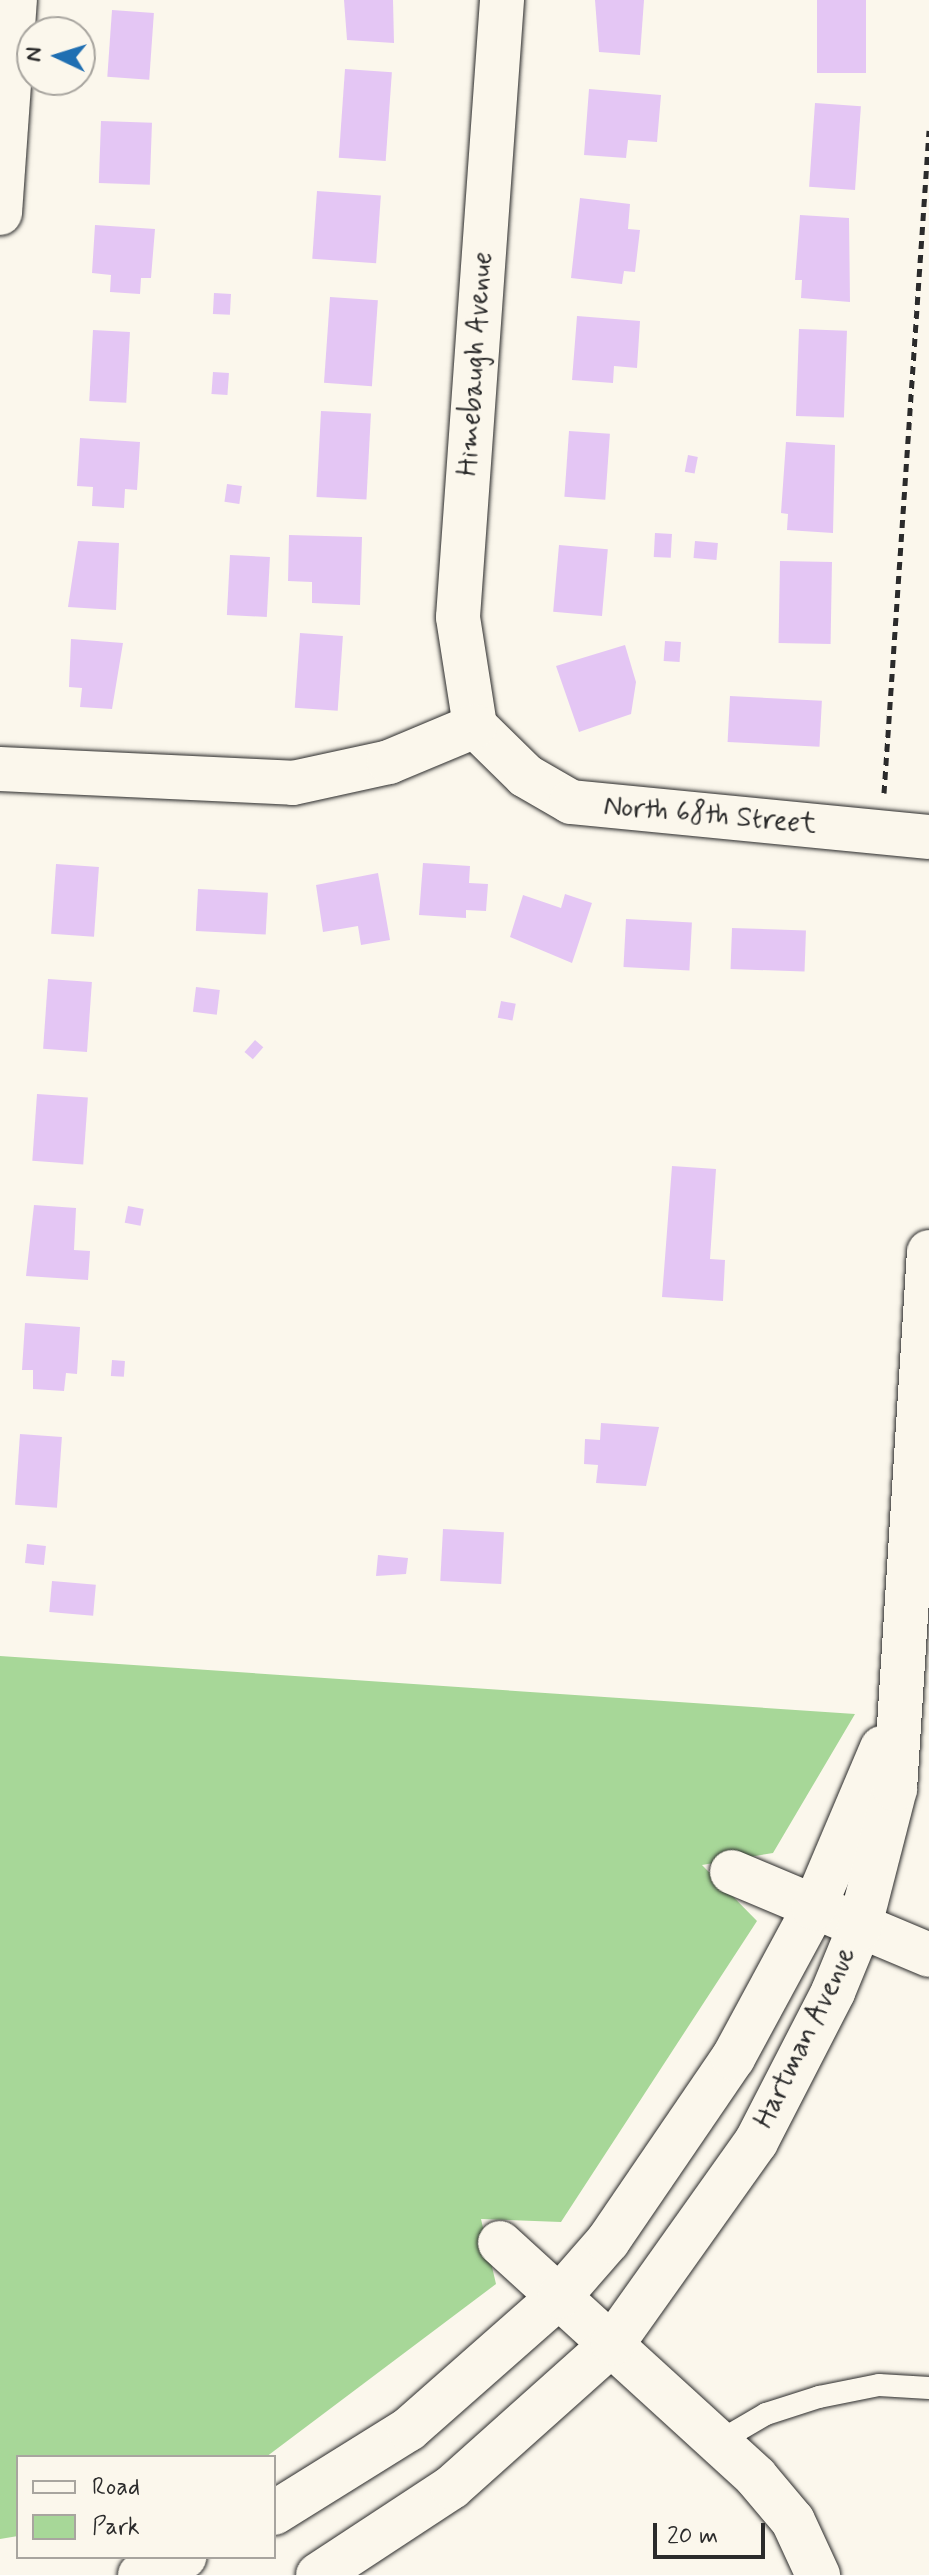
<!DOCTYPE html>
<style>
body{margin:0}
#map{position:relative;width:929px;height:2575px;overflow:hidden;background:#fbf7ec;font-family:Mynerve,sans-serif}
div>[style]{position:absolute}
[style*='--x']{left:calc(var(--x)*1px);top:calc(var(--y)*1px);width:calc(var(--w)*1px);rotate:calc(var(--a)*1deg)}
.green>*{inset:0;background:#a7d798}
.building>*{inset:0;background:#e4c6f4;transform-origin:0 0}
.path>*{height:5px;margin-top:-2.5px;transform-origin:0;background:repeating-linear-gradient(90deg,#2b2b2b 0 8px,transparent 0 14px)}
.roads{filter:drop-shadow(0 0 2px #2b2b2b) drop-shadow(0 0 2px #2b2b2b)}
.lane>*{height:22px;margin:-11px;padding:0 11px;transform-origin:11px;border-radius:11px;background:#fbf7ec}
.street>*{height:44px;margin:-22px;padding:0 22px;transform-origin:22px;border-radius:22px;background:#fbf7ec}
.secondary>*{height:44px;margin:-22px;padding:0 22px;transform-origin:22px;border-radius:22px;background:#fbf7ec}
span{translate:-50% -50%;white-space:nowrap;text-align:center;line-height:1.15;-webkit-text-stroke:6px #fbf7ec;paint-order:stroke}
.street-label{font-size:28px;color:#2b2b2b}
.legend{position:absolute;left:16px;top:2455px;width:260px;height:104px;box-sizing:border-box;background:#fbf7ec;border:2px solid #a8a59f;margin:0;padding:10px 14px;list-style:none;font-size:24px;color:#2b2b2b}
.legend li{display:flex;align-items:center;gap:16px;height:40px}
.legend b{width:40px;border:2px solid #a8a59f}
.north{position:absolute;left:16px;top:16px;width:80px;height:80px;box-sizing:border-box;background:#fbf7ec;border:2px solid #a8a59f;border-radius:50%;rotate:274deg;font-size:22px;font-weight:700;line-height:32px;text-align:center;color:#2b2b2b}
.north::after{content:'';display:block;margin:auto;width:28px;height:36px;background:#1f6fb2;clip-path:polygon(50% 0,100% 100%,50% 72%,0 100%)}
.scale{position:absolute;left:653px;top:2523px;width:112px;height:36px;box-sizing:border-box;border:4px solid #2b2b2b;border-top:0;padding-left:10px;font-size:24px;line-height:28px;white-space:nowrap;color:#2b2b2b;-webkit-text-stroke:6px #fbf7ec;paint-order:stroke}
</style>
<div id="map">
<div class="green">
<div style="clip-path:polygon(0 1656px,855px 1714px,773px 1853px,702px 1865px,757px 1921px,561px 2222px,481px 2219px,496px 2284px,266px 2457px,18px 2457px,18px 2536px,0 2539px)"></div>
</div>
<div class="building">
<div style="clip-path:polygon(344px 0,393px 0,394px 43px,347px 40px)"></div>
<div style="clip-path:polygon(595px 0,644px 0,640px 55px,599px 52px)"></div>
<div style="left:817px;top:0;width:49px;height:73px"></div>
<div style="left:112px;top:10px;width:42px;height:67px;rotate:4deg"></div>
<div style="left:345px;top:69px;width:47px;height:89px;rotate:4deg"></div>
<div style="clip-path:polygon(589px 89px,661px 95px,657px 142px,628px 140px,626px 158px,584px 155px)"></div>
<div style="left:815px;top:103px;width:46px;height:84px;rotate:4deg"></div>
<div style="left:101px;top:121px;width:51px;height:62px;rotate:2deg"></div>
<div style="left:317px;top:191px;width:64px;height:68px;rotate:4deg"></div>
<div style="clip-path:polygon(580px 198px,630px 204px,628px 229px,640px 230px,635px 272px,624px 271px,622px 284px,571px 278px)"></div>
<div style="clip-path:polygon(800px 215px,849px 218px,850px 302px,801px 298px,802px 280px,795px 280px)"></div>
<div style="clip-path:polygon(95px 225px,155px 229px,151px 278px,141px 278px,140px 294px,110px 292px,111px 275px,92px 273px)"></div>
<div style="left:214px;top:293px;width:17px;height:21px;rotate:3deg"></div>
<div style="left:330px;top:297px;width:48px;height:86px;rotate:4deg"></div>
<div style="clip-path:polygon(577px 316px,640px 321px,637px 368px,614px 366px,613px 383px,572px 380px)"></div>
<div style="left:799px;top:329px;width:48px;height:87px;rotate:2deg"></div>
<div style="left:93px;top:330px;width:37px;height:71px;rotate:3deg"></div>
<div style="left:213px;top:372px;width:16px;height:22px;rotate:4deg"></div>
<div style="left:321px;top:411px;width:50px;height:86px;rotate:3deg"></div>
<div style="left:569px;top:431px;width:41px;height:66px;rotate:4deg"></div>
<div style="clip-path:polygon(80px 438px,140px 442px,137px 490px,125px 489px,124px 508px,92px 506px,93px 487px,77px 486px)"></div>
<div style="clip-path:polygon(786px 442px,835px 445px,833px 533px,787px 530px,788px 514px,781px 513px)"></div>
<div style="left:688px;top:455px;width:10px;height:17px;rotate:11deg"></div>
<div style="left:227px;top:484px;width:15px;height:18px;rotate:8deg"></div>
<div style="left:655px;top:533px;width:17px;height:24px;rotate:3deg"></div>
<div style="clip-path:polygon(289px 535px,362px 537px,360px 605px,312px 603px,312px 582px,288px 581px)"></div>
<div style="clip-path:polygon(78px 541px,119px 543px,116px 610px,68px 607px)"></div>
<div style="left:695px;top:541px;width:23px;height:17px;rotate:5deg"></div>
<div style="left:559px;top:545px;width:49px;height:67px;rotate:5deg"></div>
<div style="left:230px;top:555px;width:40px;height:60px;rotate:3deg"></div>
<div style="left:780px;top:561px;width:52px;height:82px;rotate:1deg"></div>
<div style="left:300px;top:633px;width:43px;height:75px;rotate:4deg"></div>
<div style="clip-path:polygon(71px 639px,123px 643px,112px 709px,80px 707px,82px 688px,69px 687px)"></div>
<div style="left:665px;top:641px;width:16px;height:20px;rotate:4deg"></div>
<div style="clip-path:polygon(625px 645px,636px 682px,631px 714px,579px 732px,556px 666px)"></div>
<div style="left:730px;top:696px;width:92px;height:46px;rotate:3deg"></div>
<div style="clip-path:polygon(423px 863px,470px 866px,469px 883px,488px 884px,486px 911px,466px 910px,466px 918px,419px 915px)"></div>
<div style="left:56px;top:864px;width:43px;height:70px;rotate:4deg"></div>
<div style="clip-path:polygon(378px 873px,390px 940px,361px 945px,358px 926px,323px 932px,316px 885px)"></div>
<div style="left:198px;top:889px;width:70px;height:42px;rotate:3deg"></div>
<div style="clip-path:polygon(565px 894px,592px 903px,572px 963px,510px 937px,523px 895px,561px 908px)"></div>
<div style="left:626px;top:919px;width:66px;height:48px;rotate:3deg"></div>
<div style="left:732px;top:928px;width:74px;height:41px;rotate:2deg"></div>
<div style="left:48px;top:979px;width:44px;height:70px;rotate:4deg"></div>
<div style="left:196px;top:987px;width:24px;height:25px;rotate:7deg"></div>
<div style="left:501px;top:1001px;width:15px;height:17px;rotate:11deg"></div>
<div style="left:255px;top:1040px;width:11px;height:16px;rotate:41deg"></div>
<div style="left:37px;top:1094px;width:51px;height:67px;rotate:4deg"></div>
<div style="clip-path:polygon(672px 1166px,716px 1169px,710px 1259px,725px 1260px,723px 1301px,662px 1297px)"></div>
<div style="clip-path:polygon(34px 1205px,76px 1208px,74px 1250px,90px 1251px,88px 1280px,26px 1276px)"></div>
<div style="left:128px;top:1206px;width:16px;height:17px;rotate:11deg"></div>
<div style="clip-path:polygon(25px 1323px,80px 1327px,77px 1374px,66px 1373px,64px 1391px,33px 1389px,33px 1370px,22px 1370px)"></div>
<div style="left:112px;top:1360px;width:13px;height:16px;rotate:4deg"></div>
<div style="clip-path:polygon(601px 1423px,659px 1427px,646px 1486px,596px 1483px,598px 1465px,584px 1464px,585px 1439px,600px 1440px)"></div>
<div style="left:20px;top:1434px;width:42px;height:71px;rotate:4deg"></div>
<div style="left:443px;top:1529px;width:61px;height:52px;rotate:3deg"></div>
<div style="left:27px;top:1544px;width:19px;height:19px;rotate:6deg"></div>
<div style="clip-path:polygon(378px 1555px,408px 1558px,406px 1574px,376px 1576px)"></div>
<div style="left:52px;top:1581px;width:44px;height:31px;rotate:5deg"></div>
</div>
<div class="path">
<div style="--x:884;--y:793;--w:664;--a:-86.11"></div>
</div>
<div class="roads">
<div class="lane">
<div style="--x:718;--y:2442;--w:56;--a:-30.3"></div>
<div style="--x:766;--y:2414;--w:56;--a:-17.8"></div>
<div style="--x:819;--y:2397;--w:61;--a:-11.3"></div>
<div style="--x:879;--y:2385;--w:50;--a:3.4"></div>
</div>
<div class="street">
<div style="--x:0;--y:213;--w:214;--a:-86"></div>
<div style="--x:475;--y:726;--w:110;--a:-98.9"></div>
<div style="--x:458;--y:617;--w:619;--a:-85.92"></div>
<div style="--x:475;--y:726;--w:71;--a:44.4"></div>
<div style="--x:526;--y:776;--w:52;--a:30"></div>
<div style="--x:571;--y:802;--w:360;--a:5.6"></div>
<div style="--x:0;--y:769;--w:293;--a:2.7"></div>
<div style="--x:293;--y:783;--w:98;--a:-12.3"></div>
<div style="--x:389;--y:762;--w:93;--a:-22.7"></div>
<div style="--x:732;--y:1872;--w:214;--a:22.8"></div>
<div style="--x:500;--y:2243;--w:347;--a:42.4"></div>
<div style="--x:756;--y:2477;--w:57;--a:49.9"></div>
<div style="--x:793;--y:2521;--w:60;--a:65.2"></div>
</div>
<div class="secondary">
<div style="--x:274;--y:2513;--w:159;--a:-31.9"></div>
<div style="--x:409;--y:2429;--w:201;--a:-41.4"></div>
<div style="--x:560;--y:2296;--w:73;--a:-48.9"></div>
<div style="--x:608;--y:2241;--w:222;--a:-55.7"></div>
<div style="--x:733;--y:2058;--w:170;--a:-61.6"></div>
<div style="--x:814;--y:1908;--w:174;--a:-67"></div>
<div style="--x:140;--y:2575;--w:48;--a:-22.2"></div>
<div style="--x:318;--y:2575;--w:160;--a:-33.3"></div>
<div style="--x:452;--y:2487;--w:216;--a:-41.8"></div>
<div style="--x:613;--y:2343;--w:247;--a:-54.6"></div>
<div style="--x:756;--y:2142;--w:169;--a:-62.8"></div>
<div style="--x:833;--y:1992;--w:68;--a:-67.6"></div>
<div style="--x:859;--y:1929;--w:145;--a:-75.6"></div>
<div style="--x:895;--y:1789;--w:538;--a:-86.38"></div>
</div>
</div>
<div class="street-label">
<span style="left:476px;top:364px;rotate:-86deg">Himebaugh Avenue</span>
<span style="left:710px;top:816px;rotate:5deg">North 68th Street</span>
<span style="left:806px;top:2038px;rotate:-64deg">Hartman Avenue</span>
</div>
<ul class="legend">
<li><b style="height:10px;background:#fbf7ec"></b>Road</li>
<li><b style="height:22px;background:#a7d798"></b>Park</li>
</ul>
<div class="north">N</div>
<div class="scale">20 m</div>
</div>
